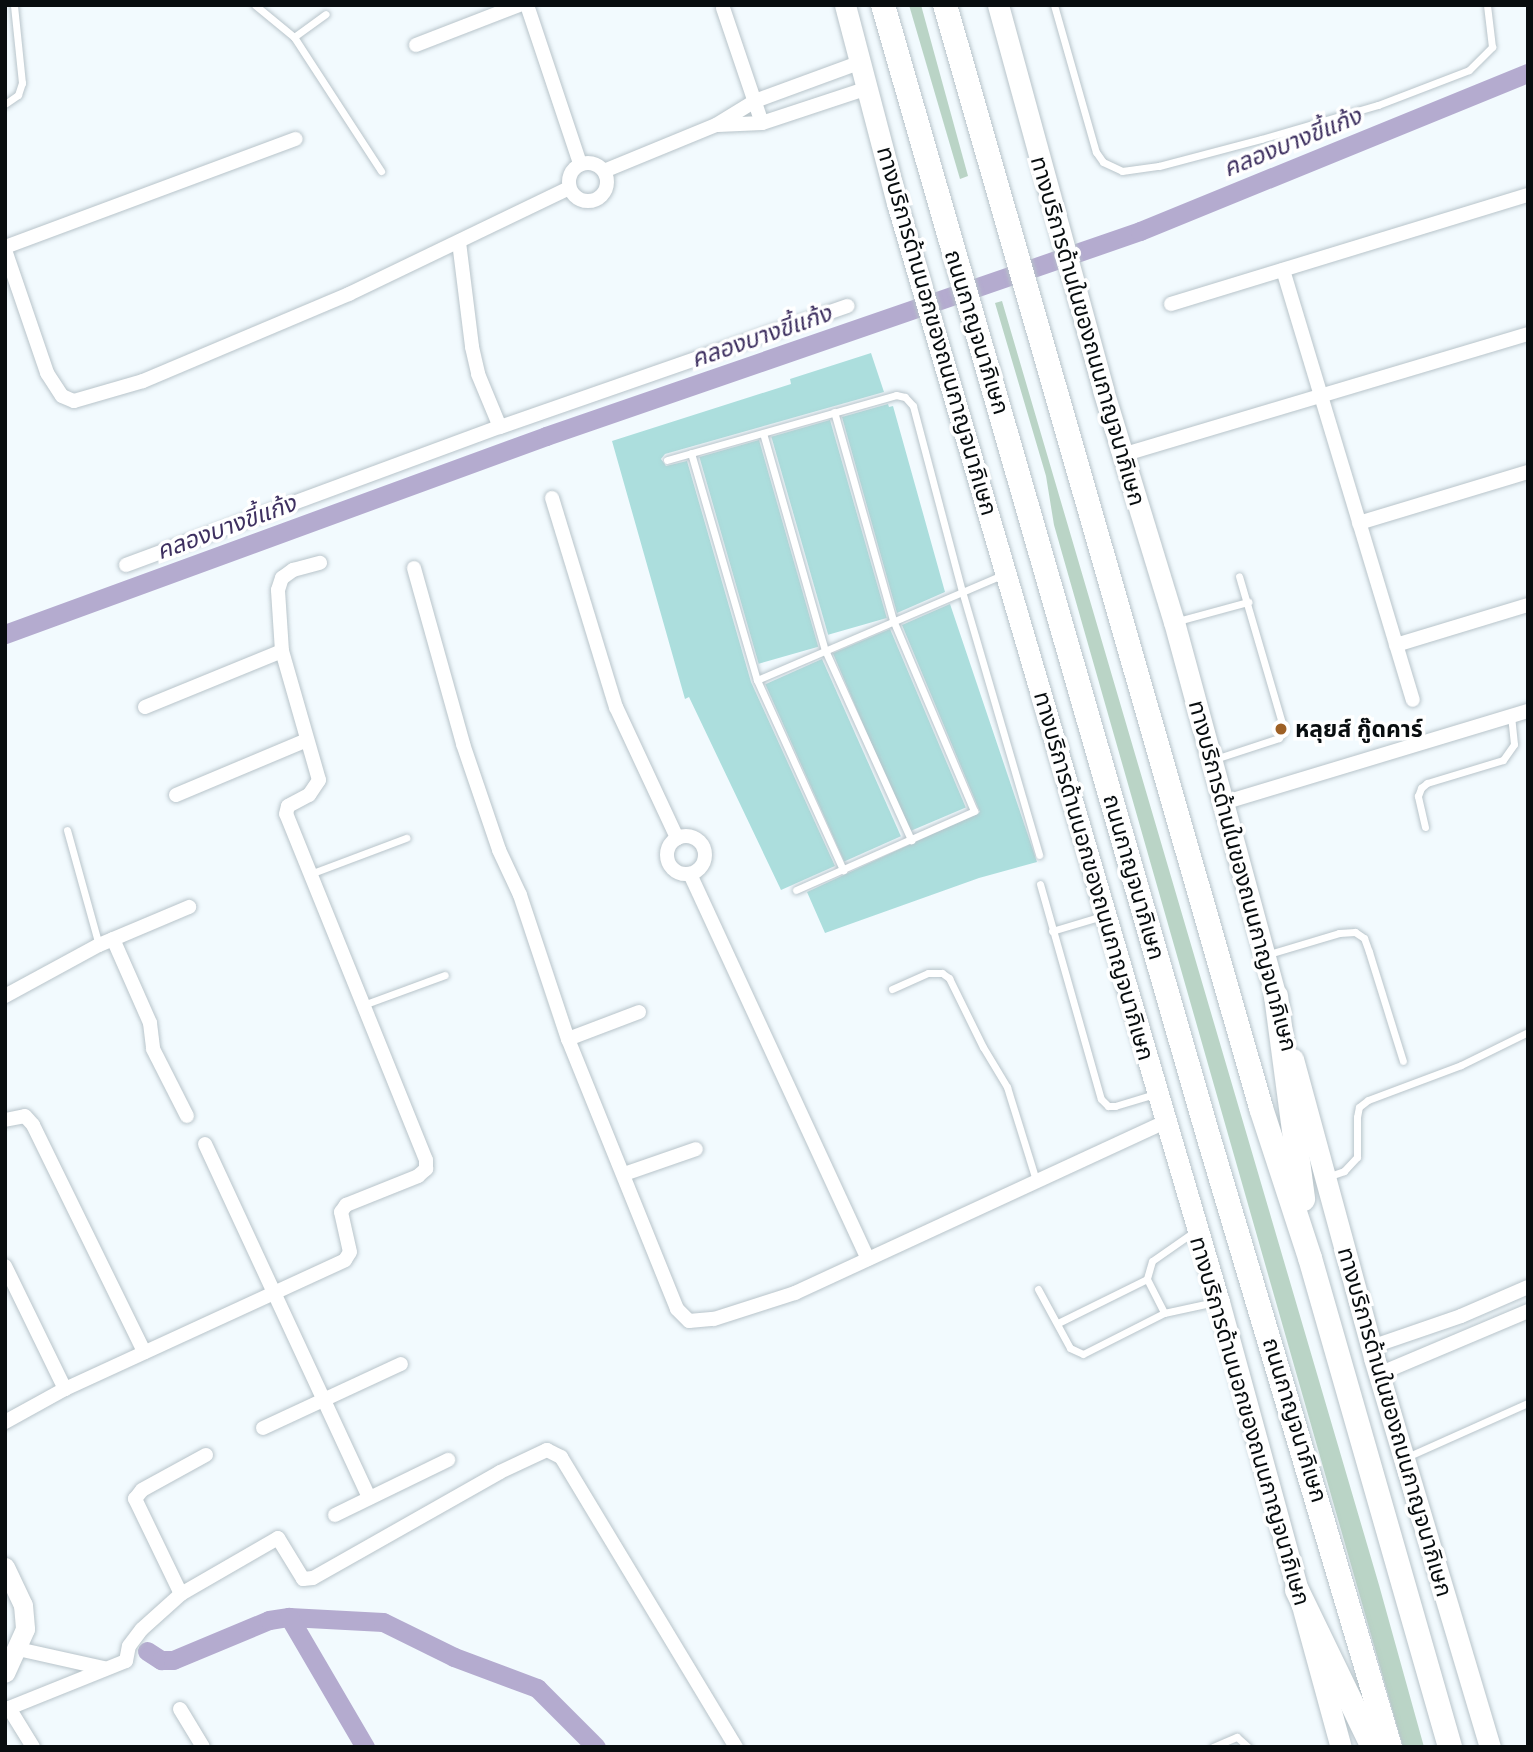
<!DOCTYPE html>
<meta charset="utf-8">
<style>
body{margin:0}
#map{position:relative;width:1533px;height:1752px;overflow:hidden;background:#f2fafe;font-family:"Space Grotesk","Noto Sans Thai",sans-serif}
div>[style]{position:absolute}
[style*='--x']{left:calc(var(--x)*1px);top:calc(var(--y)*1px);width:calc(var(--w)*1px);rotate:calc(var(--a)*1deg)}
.green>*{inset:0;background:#bad4c6}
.canal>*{height:19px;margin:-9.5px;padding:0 9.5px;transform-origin:9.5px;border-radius:9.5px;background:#b4abcf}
.building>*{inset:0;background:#acdedd;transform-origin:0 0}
.roads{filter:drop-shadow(0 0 2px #b8c4ca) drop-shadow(0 0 2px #b8c4ca)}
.service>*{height:7px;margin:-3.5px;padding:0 3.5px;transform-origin:3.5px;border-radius:3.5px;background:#fff}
.minor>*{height:14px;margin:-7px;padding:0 7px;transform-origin:7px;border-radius:7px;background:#fff}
.minor>.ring{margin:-7px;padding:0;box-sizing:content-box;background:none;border:14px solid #fff;border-radius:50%}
.tertiary>*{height:19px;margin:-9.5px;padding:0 9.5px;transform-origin:9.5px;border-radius:9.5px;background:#fff}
.secondary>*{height:21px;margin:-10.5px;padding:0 10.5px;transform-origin:10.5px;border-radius:10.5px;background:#fff}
.trunk>*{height:24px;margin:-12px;padding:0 12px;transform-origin:12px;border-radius:12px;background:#fff}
.dots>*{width:19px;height:19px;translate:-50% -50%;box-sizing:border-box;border:4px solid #fff;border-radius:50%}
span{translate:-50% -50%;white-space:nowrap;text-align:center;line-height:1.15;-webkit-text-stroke:7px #fff;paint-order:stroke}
.street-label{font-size:23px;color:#080d0f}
.poi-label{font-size:23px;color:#080d0f;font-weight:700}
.left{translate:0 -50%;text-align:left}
.water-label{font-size:24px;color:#3e3060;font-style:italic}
.frame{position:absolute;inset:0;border:7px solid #080d0f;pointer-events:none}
</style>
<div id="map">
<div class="green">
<div style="clip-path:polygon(909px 5px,921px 5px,968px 176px,960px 179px)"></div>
<div style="clip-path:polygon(1002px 301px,1379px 1585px,1424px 1747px,1403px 1747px,1054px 525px,1046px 476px,995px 303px)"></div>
</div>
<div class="canal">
<div style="--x:5;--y:634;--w:576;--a:-20.1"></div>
<div style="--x:546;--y:436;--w:628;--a:-19.04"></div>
<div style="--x:1140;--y:231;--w:419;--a:-22.2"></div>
<div style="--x:289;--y:1617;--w:94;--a:3"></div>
<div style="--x:383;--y:1622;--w:79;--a:26.2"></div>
<div style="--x:454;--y:1657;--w:89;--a:20.5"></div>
<div style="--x:537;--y:1688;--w:83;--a:45"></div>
<div style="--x:147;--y:1651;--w:17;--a:33"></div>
<div style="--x:161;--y:1660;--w:12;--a:0"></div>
<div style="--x:173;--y:1660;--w:104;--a:-22.6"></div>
<div style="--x:269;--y:1620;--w:20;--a:-9"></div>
<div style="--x:289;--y:1617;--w:151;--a:59.7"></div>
</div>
<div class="building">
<div style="clip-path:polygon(871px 353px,884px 392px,665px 454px,661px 459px,666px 466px,687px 461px,751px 682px,835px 866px,781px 890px,689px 697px,685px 699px,612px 441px,791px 384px,790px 379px)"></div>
<div style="clip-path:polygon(888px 404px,889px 407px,893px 406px,945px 592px,897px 613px,842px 417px)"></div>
<div style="left:830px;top:420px;width:206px;height:61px;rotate:74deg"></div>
<div style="left:759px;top:440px;width:215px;height:62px;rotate:74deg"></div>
<div style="clip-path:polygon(950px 604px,1037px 862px,979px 878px,825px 933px,807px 892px,980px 812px,902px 625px)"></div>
<div style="left:890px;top:629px;width:194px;height:62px;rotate:67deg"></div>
<div style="left:822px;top:659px;width:194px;height:62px;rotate:66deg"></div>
</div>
<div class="roads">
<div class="service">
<div style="--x:255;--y:5;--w:50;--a:39.4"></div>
<div style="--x:294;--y:37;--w:160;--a:57"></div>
<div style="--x:1054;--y:5;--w:153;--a:74.1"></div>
<div style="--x:1096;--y:152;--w:12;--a:55"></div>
<div style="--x:1103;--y:162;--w:21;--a:25"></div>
<div style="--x:1122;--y:171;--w:37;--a:-8"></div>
<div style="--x:1159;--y:166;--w:106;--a:-14.8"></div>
<div style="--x:1261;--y:139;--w:122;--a:-16.2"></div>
<div style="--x:1378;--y:105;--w:97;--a:-21"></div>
<div style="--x:1469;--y:70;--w:33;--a:-45"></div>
<div style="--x:1492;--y:47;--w:42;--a:-96.8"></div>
<div style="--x:294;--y:37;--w:39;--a:-36"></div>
<div style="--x:5;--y:104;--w:16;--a:-35"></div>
<div style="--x:18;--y:95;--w:13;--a:-72"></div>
<div style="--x:22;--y:83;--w:78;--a:-95.9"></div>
<div style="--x:763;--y:433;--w:226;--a:74.1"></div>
<div style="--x:825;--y:650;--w:209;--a:65.6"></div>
<div style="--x:691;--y:453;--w:236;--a:73.8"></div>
<div style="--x:757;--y:680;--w:209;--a:65.6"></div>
<div style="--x:667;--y:460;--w:238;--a:-15.8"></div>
<div style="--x:896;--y:395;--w:9;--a:13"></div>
<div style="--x:905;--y:397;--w:12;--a:48"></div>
<div style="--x:913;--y:406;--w:191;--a:75.2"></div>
<div style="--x:962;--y:591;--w:275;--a:73.7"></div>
<div style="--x:1178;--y:621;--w:73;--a:-15.2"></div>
<div style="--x:757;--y:680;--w:269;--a:-23.2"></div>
<div style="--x:1215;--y:759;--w:67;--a:-18.2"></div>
<div style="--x:1279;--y:738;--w:9;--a:-58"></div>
<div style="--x:1284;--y:730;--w:160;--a:-106.3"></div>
<div style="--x:1425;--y:827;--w:32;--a:-103"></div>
<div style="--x:1418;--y:796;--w:9;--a:-69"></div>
<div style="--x:1421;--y:788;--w:8;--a:-40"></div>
<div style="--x:1427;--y:783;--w:79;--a:-16.8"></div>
<div style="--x:1503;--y:760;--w:19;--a:-55"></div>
<div style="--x:1514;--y:744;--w:28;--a:-96"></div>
<div style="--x:67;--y:830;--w:119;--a:74.5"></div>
<div style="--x:310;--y:874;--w:103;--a:-20.6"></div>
<div style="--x:1040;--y:884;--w:223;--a:74.2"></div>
<div style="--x:1101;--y:1099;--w:10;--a:45"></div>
<div style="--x:1108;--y:1106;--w:7;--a:0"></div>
<div style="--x:1115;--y:1106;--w:42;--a:-16.7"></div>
<div style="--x:796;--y:890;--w:195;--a:-23.9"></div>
<div style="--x:974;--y:811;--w:207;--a:-113"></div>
<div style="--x:893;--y:620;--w:216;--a:-105.8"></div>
<div style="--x:1052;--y:931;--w:52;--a:-16.7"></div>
<div style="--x:1269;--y:954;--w:73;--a:-16.7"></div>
<div style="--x:1339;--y:933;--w:16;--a:-4"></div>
<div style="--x:1355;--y:932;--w:11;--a:34"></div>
<div style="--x:1364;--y:938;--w:15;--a:70"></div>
<div style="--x:1369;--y:952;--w:114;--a:72.7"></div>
<div style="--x:892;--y:989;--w:39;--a:-24"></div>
<div style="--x:928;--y:973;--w:14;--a:0"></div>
<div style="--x:942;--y:973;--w:9;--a:36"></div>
<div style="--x:949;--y:978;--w:77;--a:63.8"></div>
<div style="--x:983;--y:1047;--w:47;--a:59"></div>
<div style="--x:1007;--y:1087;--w:97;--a:72.7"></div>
<div style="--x:363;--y:1005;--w:87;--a:-20.1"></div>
<div style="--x:1327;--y:1177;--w:18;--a:-19"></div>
<div style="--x:1344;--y:1171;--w:19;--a:-47"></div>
<div style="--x:1357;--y:1157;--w:40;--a:-90"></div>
<div style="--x:1357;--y:1117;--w:10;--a:-79"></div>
<div style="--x:1359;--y:1107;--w:11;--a:-38"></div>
<div style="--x:1368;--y:1100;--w:99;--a:-20.6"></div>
<div style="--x:1461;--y:1065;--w:75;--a:-26.2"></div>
<div style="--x:1195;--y:1231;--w:52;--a:145.1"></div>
<div style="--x:1152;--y:1261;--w:19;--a:106"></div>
<div style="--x:1147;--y:1279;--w:38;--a:63"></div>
<div style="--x:1164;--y:1313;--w:52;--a:-12.2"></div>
<div style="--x:1038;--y:1289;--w:67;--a:61.5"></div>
<div style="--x:1070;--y:1348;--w:14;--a:25"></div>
<div style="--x:1083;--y:1354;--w:91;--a:-26.8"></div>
<div style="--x:1058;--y:1323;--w:99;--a:-26.3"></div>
<div style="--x:1407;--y:1457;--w:133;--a:-24.1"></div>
<div style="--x:1213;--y:1747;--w:26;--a:-23"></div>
<div style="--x:1237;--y:1737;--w:15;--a:42"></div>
</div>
<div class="minor">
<div style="--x:527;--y:5;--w:167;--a:71.5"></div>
<div style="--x:723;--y:8;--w:121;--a:71.3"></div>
<div style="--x:416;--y:45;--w:110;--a:-21.2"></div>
<div style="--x:718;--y:125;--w:44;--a:-2.6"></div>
<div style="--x:762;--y:123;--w:112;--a:-18.3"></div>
<div class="ring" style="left:569px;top:163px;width:24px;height:24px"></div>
<div style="--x:604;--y:171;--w:121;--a:-22.3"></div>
<div style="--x:716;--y:125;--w:46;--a:-31.6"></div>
<div style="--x:755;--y:101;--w:113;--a:-20.2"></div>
<div style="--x:459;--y:242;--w:106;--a:82.9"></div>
<div style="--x:472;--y:347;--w:28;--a:77"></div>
<div style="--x:478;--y:374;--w:57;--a:67.5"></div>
<div style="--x:5;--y:247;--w:310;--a:-20.4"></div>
<div style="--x:5;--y:250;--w:130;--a:71.1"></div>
<div style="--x:47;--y:373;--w:27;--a:57"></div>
<div style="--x:62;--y:396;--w:13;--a:23"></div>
<div style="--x:74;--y:401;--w:72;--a:-16.2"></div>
<div style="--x:143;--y:381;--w:224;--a:-22.9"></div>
<div style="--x:349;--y:294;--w:244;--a:-25.7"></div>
<div style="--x:1283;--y:270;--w:449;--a:73.2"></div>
<div style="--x:1171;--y:304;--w:373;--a:-17"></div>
<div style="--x:1122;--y:455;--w:424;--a:-16.6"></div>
<div style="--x:552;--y:498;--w:219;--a:73"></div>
<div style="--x:616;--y:707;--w:145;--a:65"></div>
<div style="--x:1359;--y:523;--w:177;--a:-16.8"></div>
<div style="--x:126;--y:565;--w:399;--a:-20.3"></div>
<div style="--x:500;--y:427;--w:368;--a:-19.2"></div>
<div style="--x:414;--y:568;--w:183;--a:74.4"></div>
<div style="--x:463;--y:744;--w:112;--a:71.2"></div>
<div style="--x:499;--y:850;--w:50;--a:65"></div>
<div style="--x:520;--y:895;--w:152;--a:71.6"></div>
<div style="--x:568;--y:1039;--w:291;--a:68"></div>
<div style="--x:677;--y:1309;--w:17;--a:45"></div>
<div style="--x:689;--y:1321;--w:25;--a:-5"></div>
<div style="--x:714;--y:1319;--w:85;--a:-17.8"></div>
<div style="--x:795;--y:1293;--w:408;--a:-24.8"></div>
<div style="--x:1396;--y:645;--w:138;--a:-16.9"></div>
<div style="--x:145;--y:707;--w:148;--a:-22.2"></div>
<div style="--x:176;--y:795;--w:142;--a:-22.8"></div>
<div style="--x:1223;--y:803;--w:319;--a:-16.8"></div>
<div class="ring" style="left:667px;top:836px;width:24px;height:24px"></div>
<div style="--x:690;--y:874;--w:424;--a:65.2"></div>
<div style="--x:113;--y:939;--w:92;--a:66.2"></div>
<div style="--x:150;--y:1023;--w:26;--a:83"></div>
<div style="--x:153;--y:1049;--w:75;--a:63.1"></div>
<div style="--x:5;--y:996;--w:107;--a:-28.5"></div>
<div style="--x:99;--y:945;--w:98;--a:-22.9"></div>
<div style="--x:568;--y:1039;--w:76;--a:-20.8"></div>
<div style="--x:5;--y:1120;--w:20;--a:-11"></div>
<div style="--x:25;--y:1116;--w:12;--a:48"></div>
<div style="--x:33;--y:1125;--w:253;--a:63.9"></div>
<div style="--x:205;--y:1144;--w:390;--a:65.1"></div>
<div style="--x:624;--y:1174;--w:76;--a:-19.1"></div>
<div style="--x:5;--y:1266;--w:137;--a:64"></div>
<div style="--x:1371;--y:1347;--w:95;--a:-19"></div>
<div style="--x:1461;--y:1316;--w:73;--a:-23.4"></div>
<div style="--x:1379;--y:1374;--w:162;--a:-22.9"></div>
<div style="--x:5;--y:1422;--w:68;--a:-28.8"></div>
<div style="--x:65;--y:1389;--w:308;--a:-24.7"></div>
<div style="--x:345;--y:1260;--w:9;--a:-58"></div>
<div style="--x:350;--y:1252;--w:41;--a:-102.7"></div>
<div style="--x:341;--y:1212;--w:9;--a:-54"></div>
<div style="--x:346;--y:1205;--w:78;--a:-21.9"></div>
<div style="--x:418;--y:1176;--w:11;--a:-41"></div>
<div style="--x:426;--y:1169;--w:9;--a:-90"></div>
<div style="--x:426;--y:1160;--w:373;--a:-112"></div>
<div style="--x:286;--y:814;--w:8;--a:-76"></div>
<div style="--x:288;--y:806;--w:24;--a:-28"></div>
<div style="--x:309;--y:795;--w:18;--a:-56"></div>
<div style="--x:319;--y:780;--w:134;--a:-106"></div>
<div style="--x:282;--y:651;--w:61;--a:-93.8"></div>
<div style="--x:278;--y:590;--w:13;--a:-72"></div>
<div style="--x:282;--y:578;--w:14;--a:-36"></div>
<div style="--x:293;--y:570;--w:28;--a:-15"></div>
<div style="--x:263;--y:1428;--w:152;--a:-24.9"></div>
<div style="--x:335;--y:1515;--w:126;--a:-26"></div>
<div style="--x:181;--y:1594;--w:106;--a:-115.8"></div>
<div style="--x:135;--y:1499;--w:11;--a:-52"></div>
<div style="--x:142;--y:1490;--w:73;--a:-28.7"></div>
<div style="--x:18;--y:1649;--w:88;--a:12.5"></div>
<div style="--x:5;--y:1708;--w:4;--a:0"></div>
<div style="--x:9;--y:1708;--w:46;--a:58.4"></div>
<div style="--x:9;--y:1708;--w:126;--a:-21.9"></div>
<div style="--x:126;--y:1661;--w:15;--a:-79"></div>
<div style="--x:129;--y:1646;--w:21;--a:-53"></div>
<div style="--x:142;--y:1629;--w:52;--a:-41.9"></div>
<div style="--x:181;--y:1594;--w:112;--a:-30"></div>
<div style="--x:278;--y:1538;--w:48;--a:58.6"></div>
<div style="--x:303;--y:1579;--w:10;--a:-6"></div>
<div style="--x:313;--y:1578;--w:215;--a:-29.5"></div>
<div style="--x:500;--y:1472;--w:52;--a:-25.1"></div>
<div style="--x:547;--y:1450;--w:16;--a:27"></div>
<div style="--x:561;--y:1457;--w:339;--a:58.9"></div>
<div style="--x:180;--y:1709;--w:44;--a:58.8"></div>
</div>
<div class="tertiary">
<div style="--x:5;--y:1567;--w:42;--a:64.7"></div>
<div style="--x:23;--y:1605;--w:24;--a:85"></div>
<div style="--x:25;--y:1629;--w:48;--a:114.4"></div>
</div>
<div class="secondary">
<div style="--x:845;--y:5;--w:205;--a:75.3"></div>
<div style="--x:897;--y:203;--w:1145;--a:73.67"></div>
<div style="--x:1219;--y:1302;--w:461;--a:74.7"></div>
<div style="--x:998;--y:5;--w:399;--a:74.7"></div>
<div style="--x:1103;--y:390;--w:243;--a:73"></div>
<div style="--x:1174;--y:622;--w:403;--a:74.8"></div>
<div style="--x:1293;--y:1059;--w:310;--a:74.8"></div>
<div style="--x:1374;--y:1358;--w:406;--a:73.4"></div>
</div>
<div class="trunk">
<div style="--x:883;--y:5;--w:1173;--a:73.96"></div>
<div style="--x:1207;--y:1132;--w:642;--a:73.43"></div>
<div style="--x:945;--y:5;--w:1147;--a:74.01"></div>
<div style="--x:1261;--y:1108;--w:158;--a:71.9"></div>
<div style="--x:1310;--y:1258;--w:509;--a:74.02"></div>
<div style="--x:1276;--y:996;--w:205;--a:82.4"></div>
<div style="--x:1297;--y:1590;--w:174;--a:64.2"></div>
</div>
</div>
<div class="dots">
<div style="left:1281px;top:729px;background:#9d6025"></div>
</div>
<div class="street-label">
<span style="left:937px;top:331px;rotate:74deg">ทางบริการด้านนอกของถนนกาญจนาภิเษก</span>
<span style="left:1088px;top:331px;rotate:74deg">ทางบริการด้านในของถนนกาญจนาภิเษก</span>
<span style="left:977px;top:332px;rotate:73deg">ถนนกาญจนาภิเษก</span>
<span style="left:1094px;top:876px;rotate:74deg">ทางบริการด้านนอกของถนนกาญจนาภิเษก</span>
<span style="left:1243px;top:876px;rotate:75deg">ทางบริการด้านในของถนนกาญจนาภิเษก</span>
<span style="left:1134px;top:877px;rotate:74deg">ถนนกาญจนาภิเษก</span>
<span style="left:1295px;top:1420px;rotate:73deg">ถนนกาญจนาภิเษก</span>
<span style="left:1250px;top:1421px;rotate:74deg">ทางบริการด้านนอกของถนนกาญจนาภิเษก</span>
<span style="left:1395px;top:1422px;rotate:74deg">ทางบริการด้านในของถนนกาญจนาภิเษก</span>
</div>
<div class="poi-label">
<span class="left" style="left:1295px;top:729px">หลุยส์ กู๊ดคาร์</span>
</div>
<div class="water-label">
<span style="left:1292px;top:142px;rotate:-22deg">คลองบางขี้แก้ง</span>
<span style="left:761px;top:336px;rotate:-19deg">คลองบางขี้แก้ง</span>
<span style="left:226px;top:527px;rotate:-20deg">คลองบางขี้แก้ง</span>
</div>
<div class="frame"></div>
</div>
